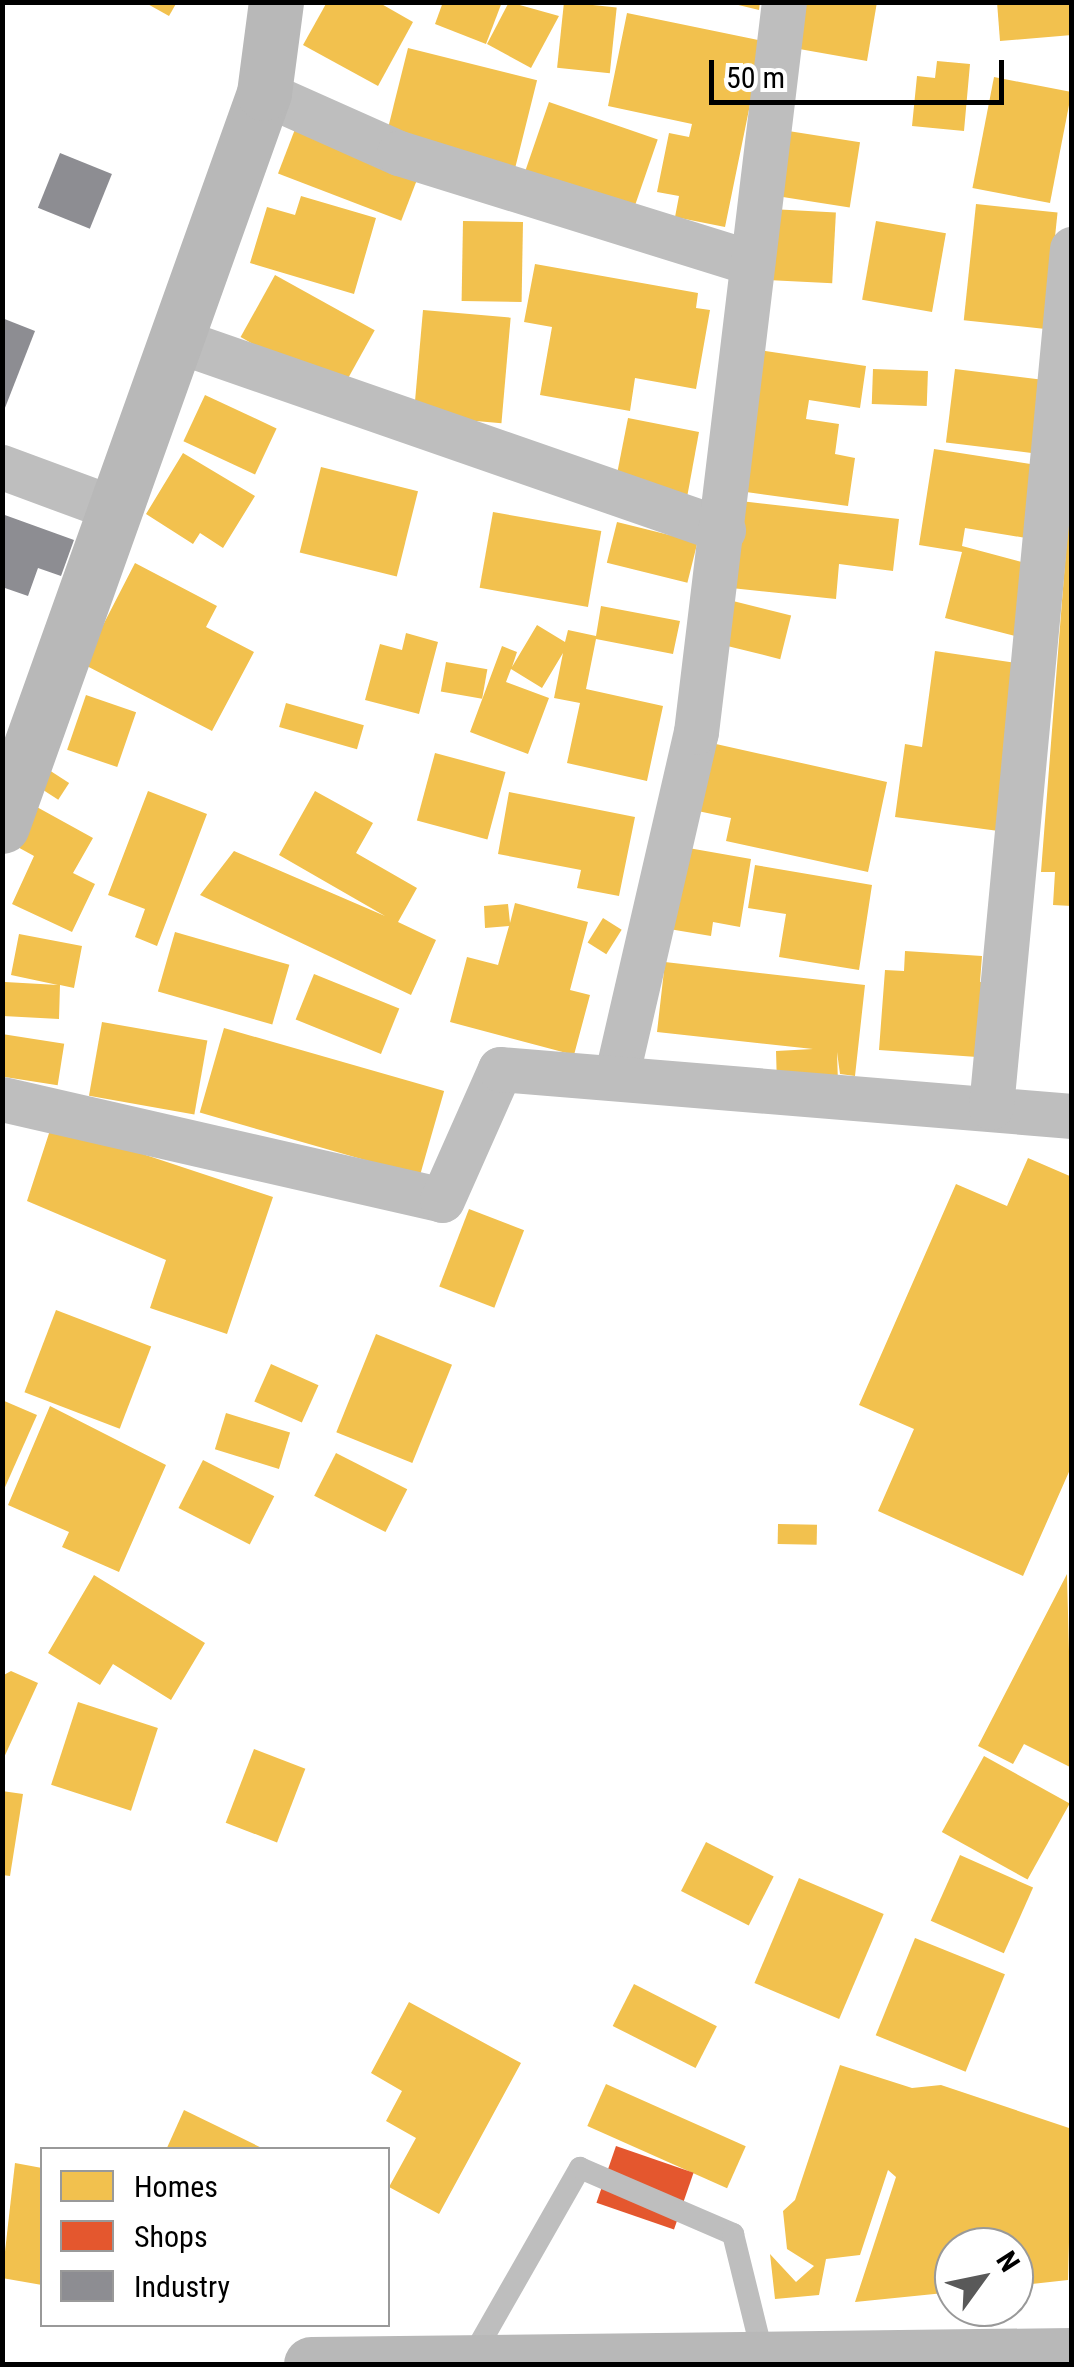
<!DOCTYPE html>
<style>
body{margin:0}
#map{position:relative;width:1074px;height:2367px;overflow:hidden;background:#fff;font-family:"Roboto Condensed",sans-serif}
div>[style]{position:absolute}
[style*='--x']{left:calc(var(--x)*1px);top:calc(var(--y)*1px);width:calc(var(--w)*1px);rotate:calc(var(--a)*1deg)}
.homes>*{inset:0;background:#f2c14e;transform-origin:0 0}
.shops>*{inset:0;background:#e4572e;transform-origin:0 0}
.industry>*{inset:0;background:#8d8d92;transform-origin:0 0}
.service>*{height:22px;margin:-11px;padding:0 11px;transform-origin:11px;border-radius:11px;background:#bebebe}
.minor>*{height:45px;margin:-22.5px;padding:0 22.5px;transform-origin:22.5px;border-radius:22.5px;background:#bebebe}
.secondary>*{height:55px;margin:-27.5px;padding:0 27.5px;transform-origin:27.5px;border-radius:27.5px;background:#b8b8b8}
span{translate:-50% -50%;white-space:nowrap;text-align:center;line-height:1.15;-webkit-text-stroke:10px #fff;paint-order:stroke}
.frame{position:absolute;inset:0;border:5px solid #000;pointer-events:none}
.legend{position:absolute;left:40px;top:2147px;width:350px;height:180px;box-sizing:border-box;background:#fff;border:2px solid #999;margin:0;padding:12px 18px;list-style:none;font-size:30px;color:#000}
.legend li{display:flex;align-items:center;gap:20px;height:50px}
.legend b{width:50px;border:2px solid #999}
.north{position:absolute;left:934px;top:2227px;width:100px;height:100px;box-sizing:border-box;background:#fff;border:2px solid #999;border-radius:50%;rotate:57deg;font-size:28px;font-weight:700;line-height:40px;text-align:center;color:#000}
.north::after{content:'';display:block;margin:auto;width:35px;height:45px;background:#595959;clip-path:polygon(50% 0,100% 100%,50% 72%,0 100%)}
.scale{position:absolute;left:709px;top:60px;width:295px;height:45px;box-sizing:border-box;border:5px solid #000;border-top:0;padding-left:12px;font-size:30px;line-height:35px;white-space:nowrap;color:#000;-webkit-text-stroke:8px #fff;paint-order:stroke}
</style>
<div id="map">
<div class="homes">
<div style="clip-path:polygon(144px 2px,177px 2px,169px 16px)"></div>
<div style="clip-path:polygon(327px 2px,378px 2px,413px 22px,378px 86px,303px 45px)"></div>
<div style="clip-path:polygon(443px 2px,502px 2px,486px 44px,435px 24px)"></div>
<div style="clip-path:polygon(509px 2px,559px 16px,531px 68px,487px 44px)"></div>
<div style="left:564px;top:2px;width:53px;height:66px;rotate:6deg"></div>
<div style="clip-path:polygon(726px 2px,760px 2px,759px 10px)"></div>
<div style="clip-path:polygon(795px 2px,877px 2px,867px 61px,788px 47px)"></div>
<div style="clip-path:polygon(997px 2px,1072px 2px,1072px 35px,1000px 41px)"></div>
<div style="clip-path:polygon(627px 13px,763px 41px,725px 227px,675px 217px,679px 196px,657px 192px,669px 133px,689px 137px,692px 124px,608px 106px)"></div>
<div style="left:408px;top:48px;width:133px;height:91px;rotate:14deg"></div>
<div style="clip-path:polygon(937px 61px,970px 64px,964px 131px,912px 126px,917px 76px,935px 78px)"></div>
<div style="left:994px;top:77px;width:79px;height:113px;rotate:11deg"></div>
<div style="left:549px;top:102px;width:115px;height:84px;rotate:19deg"></div>
<div style="left:297px;top:124px;width:132px;height:53px;rotate:21deg"></div>
<div style="left:782px;top:130px;width:79px;height:66px;rotate:9deg"></div>
<div style="clip-path:polygon(301px 196px,376px 218px,354px 294px,250px 263px,267px 207px,295px 215px)"></div>
<div style="left:976px;top:204px;width:82px;height:117px;rotate:6deg"></div>
<div style="left:771px;top:209px;width:65px;height:71px;rotate:3deg"></div>
<div style="left:463px;top:221px;width:60px;height:80px;rotate:1deg"></div>
<div style="left:876px;top:221px;width:71px;height:80px;rotate:10deg"></div>
<div style="clip-path:polygon(535px 264px,698px 293px,696px 308px,710px 310px,696px 389px,635px 378px,630px 411px,540px 395px,552px 327px,524px 322px)"></div>
<div style="left:275px;top:275px;width:114px;height:71px;rotate:29deg"></div>
<div style="left:423px;top:310px;width:88px;height:106px;rotate:5deg"></div>
<div style="clip-path:polygon(759px 350px,866px 366px,860px 408px,809px 400px,806px 419px,839px 424px,835px 454px,855px 458px,848px 506px,739px 491px)"></div>
<div style="left:873px;top:369px;width:55px;height:35px;rotate:2deg"></div>
<div style="left:955px;top:369px;width:98px;height:74px;rotate:7deg"></div>
<div style="left:205px;top:395px;width:79px;height:51px;rotate:25deg"></div>
<div style="clip-path:polygon(628px 418px,699px 432px,686px 503px,617px 474px)"></div>
<div style="clip-path:polygon(934px 449px,1037px 465px,1026px 538px,965px 528px,962px 546px,1037px 566px,1019px 637px,945px 618px,962px 552px,919px 545px)"></div>
<div style="clip-path:polygon(183px 453px,255px 496px,223px 548px,200px 533px,193px 544px,146px 514px)"></div>
<div style="left:321px;top:467px;width:100px;height:88px;rotate:14deg"></div>
<div style="clip-path:polygon(1072px 472px,1072px 906px,1053px 905px,1055px 872px,1041px 872px)"></div>
<div style="clip-path:polygon(732px 500px,899px 519px,893px 571px,839px 564px,836px 599px,722px 587px)"></div>
<div style="left:493px;top:512px;width:110px;height:77px;rotate:10deg"></div>
<div style="left:617px;top:522px;width:83px;height:42px;rotate:14deg"></div>
<div style="clip-path:polygon(135px 563px,217px 606px,206px 627px,254px 652px,212px 731px,83px 664px)"></div>
<div style="left:729px;top:600px;width:64px;height:45px;rotate:14deg"></div>
<div style="clip-path:polygon(601px 606px,680px 621px,673px 654px,596px 639px,586px 689px,663px 706px,647px 781px,567px 763px,580px 703px,554px 698px,563px 653px,542px 688px,511px 669px,506px 682px,549px 698px,528px 754px,470px 732px,502px 646px,517px 652px,512px 667px,537px 625px,565px 642px,568px 630px,596px 636px)"></div>
<div style="clip-path:polygon(406px 633px,438px 642px,419px 714px,365px 700px,380px 644px,402px 650px)"></div>
<div style="clip-path:polygon(935px 651px,1029px 665px,1006px 832px,895px 817px,905px 744px,922px 747px)"></div>
<div style="left:446px;top:662px;width:42px;height:30px;rotate:10deg"></div>
<div style="left:86px;top:695px;width:53px;height:58px;rotate:19deg"></div>
<div style="left:286px;top:703px;width:81px;height:25px;rotate:16deg"></div>
<div style="clip-path:polygon(707px 742px,887px 782px,868px 872px,726px 841px,731px 818px,693px 810px)"></div>
<div style="left:435px;top:753px;width:73px;height:70px;rotate:15deg"></div>
<div style="left:49px;top:770px;width:24px;height:20px;rotate:33deg"></div>
<div style="clip-path:polygon(148px 791px,207px 814px,157px 946px,135px 937px,145px 909px,108px 895px)"></div>
<div style="clip-path:polygon(315px 791px,373px 823px,356px 853px,417px 888px,398px 922px,436px 940px,411px 995px,200px 895px,234px 851px,385px 916px,279px 855px)"></div>
<div style="clip-path:polygon(509px 792px,635px 817px,619px 896px,577px 888px,581px 870px,498px 854px)"></div>
<div style="clip-path:polygon(35px 806px,93px 838px,73px 873px,95px 884px,72px 932px,12px 904px,34px 856px,14px 845px)"></div>
<div style="clip-path:polygon(677px 846px,751px 859px,740px 927px,713px 922px,711px 936px,663px 928px)"></div>
<div style="clip-path:polygon(755px 865px,872px 885px,859px 970px,779px 957px,786px 914px,748px 908px)"></div>
<div style="clip-path:polygon(515px 903px,588px 922px,570px 990px,590px 995px,574px 1055px,450px 1022px,467px 957px,498px 965px,509px 926px,485px 928px,484px 906px,508px 904px,510px 923px)"></div>
<div style="left:603px;top:918px;width:22px;height:29px;rotate:32deg"></div>
<div style="left:175px;top:932px;width:119px;height:62px;rotate:16deg"></div>
<div style="clip-path:polygon(19px 934px,82px 946px,74px 988px,60px 985px,59px 1019px,3px 1016px,5px 982px,58px 985px,11px 975px)"></div>
<div style="clip-path:polygon(905px 951px,982px 956px,980px 982px,996px 983px,991px 1058px,879px 1050px,885px 970px,904px 971px)"></div>
<div style="clip-path:polygon(665px 962px,865px 985px,855px 1076px,840px 1074px,837px 1052px,838px 1083px,777px 1085px,776px 1051px,813px 1049px,657px 1032px)"></div>
<div style="left:314px;top:974px;width:92px;height:49px;rotate:22deg"></div>
<div style="left:102px;top:1022px;width:107px;height:75px;rotate:10deg"></div>
<div style="left:224px;top:1028px;width:229px;height:88px;rotate:16deg"></div>
<div style="left:2px;top:1034px;width:63px;height:42px;rotate:9deg"></div>
<div style="clip-path:polygon(52px 1124px,273px 1197px,227px 1334px,150px 1308px,166px 1260px,27px 1201px)"></div>
<div style="clip-path:polygon(1028px 1158px,1072px 1177px,1072px 1465px,1023px 1576px,878px 1511px,914px 1429px,859px 1405px,956px 1184px,1007px 1206px)"></div>
<div style="left:469px;top:1209px;width:59px;height:83px;rotate:21deg"></div>
<div style="left:56px;top:1310px;width:102px;height:88px;rotate:21deg"></div>
<div style="left:376px;top:1334px;width:82px;height:106px;rotate:22deg"></div>
<div style="left:271px;top:1364px;width:52px;height:41px;rotate:24deg"></div>
<div style="clip-path:polygon(2px 1400px,37px 1415px,2px 1494px)"></div>
<div style="clip-path:polygon(50px 1406px,166px 1465px,119px 1572px,62px 1547px,69px 1532px,8px 1505px)"></div>
<div style="left:226px;top:1413px;width:67px;height:38px;rotate:17deg"></div>
<div style="left:336px;top:1453px;width:80px;height:48px;rotate:27deg"></div>
<div style="left:203px;top:1460px;width:80px;height:54px;rotate:27deg"></div>
<div style="left:778px;top:1524px;width:39px;height:20px;rotate:1deg"></div>
<div style="clip-path:polygon(1067px 1574px,1072px 1768px,1024px 1744px,1013px 1764px,978px 1746px)"></div>
<div style="clip-path:polygon(94px 1575px,205px 1643px,171px 1700px,113px 1664px,100px 1685px,48px 1653px)"></div>
<div style="clip-path:polygon(11px 1671px,38px 1683px,2px 1762px,2px 1676px)"></div>
<div style="left:78px;top:1702px;width:84px;height:87px;rotate:18deg"></div>
<div style="left:254px;top:1749px;width:55px;height:79px;rotate:21deg"></div>
<div style="left:984px;top:1756px;width:98px;height:87px;rotate:29deg"></div>
<div style="clip-path:polygon(2px 1791px,23px 1794px,10px 1876px,2px 1875px)"></div>
<div style="left:706px;top:1842px;width:76px;height:55px;rotate:27deg"></div>
<div style="left:960px;top:1855px;width:80px;height:72px;rotate:24deg"></div>
<div style="left:799px;top:1878px;width:92px;height:114px;rotate:23deg"></div>
<div style="left:915px;top:1938px;width:97px;height:105px;rotate:22deg"></div>
<div style="left:634px;top:1984px;width:93px;height:47px;rotate:27deg"></div>
<div style="clip-path:polygon(409px 2002px,521px 2063px,439px 2214px,389px 2187px,416px 2138px,386px 2121px,402px 2091px,371px 2073px)"></div>
<div style="clip-path:polygon(840px 2065px,912px 2088px,941px 2085px,1072px 2129px,1068px 2280px,1014px 2286px,1014px 2247px,954px 2247px,954px 2292px,855px 2302px,896px 2177px,888px 2170px,860px 2255px,826px 2259px,819px 2295px,775px 2299px,770px 2254px,796px 2282px,814px 2266px,787px 2249px,783px 2211px,795px 2200px)"></div>
<div style="left:606px;top:2084px;width:153px;height:46px;rotate:24deg"></div>
<div style="clip-path:polygon(184px 2110px,266px 2150px,166px 2150px)"></div>
<div style="clip-path:polygon(15px 2163px,42px 2168px,42px 2285px,2px 2278px)"></div>
</div>
<div class="shops">
<div style="left:616px;top:2146px;width:82px;height:60px;rotate:19deg"></div>
</div>
<div class="industry">
<div style="left:60px;top:153px;width:56px;height:59px;rotate:22deg"></div>
<div style="clip-path:polygon(2px 318px,35px 331px,3px 413px,2px 413px)"></div>
<div style="clip-path:polygon(2px 514px,74px 540px,61px 576px,38px 568px,28px 596px,2px 587px)"></div>
</div>
<div class="service">
<div style="--x:471;--y:2359;--w:220;--a:-60.3"></div>
<div style="--x:580;--y:2168;--w:167;--a:23.3"></div>
<div style="--x:733;--y:2234;--w:130;--a:76.2"></div>
</div>
<div class="minor">
<div style="--x:264;--y:93;--w:148;--a:24"></div>
<div style="--x:399;--y:153;--w:370;--a:17.3"></div>
<div style="--x:179;--y:341;--w:576;--a:19.16"></div>
<div style="--x:2;--y:467;--w:124;--a:20.3"></div>
<div style="--x:616;--y:1078;--w:355;--a:-77"></div>
<div style="--x:696;--y:732;--w:735;--a:-83.13"></div>
<div style="--x:2;--y:1099;--w:451;--a:12.9"></div>
<div style="--x:442;--y:1200;--w:143;--a:-66.1"></div>
<div style="--x:500;--y:1069;--w:574;--a:4.7"></div>
<div style="--x:991;--y:1107;--w:862;--a:-84.61"></div>
</div>
<div class="secondary">
<div style="--x:2;--y:826;--w:778;--a:-70.33"></div>
<div style="--x:264;--y:93;--w:92;--a:-82.5"></div>
<div style="--x:311;--y:2364;--w:761;--a:-0.68"></div>
</div>
<div class="frame"></div>
<ul class="legend">
<li><b style="height:28px;background:#f2c14e"></b>Homes</li>
<li><b style="height:28px;background:#e4572e"></b>Shops</li>
<li><b style="height:28px;background:#8d8d92"></b>Industry</li>
</ul>
<div class="north">N</div>
<div class="scale">50 m</div>
</div>
